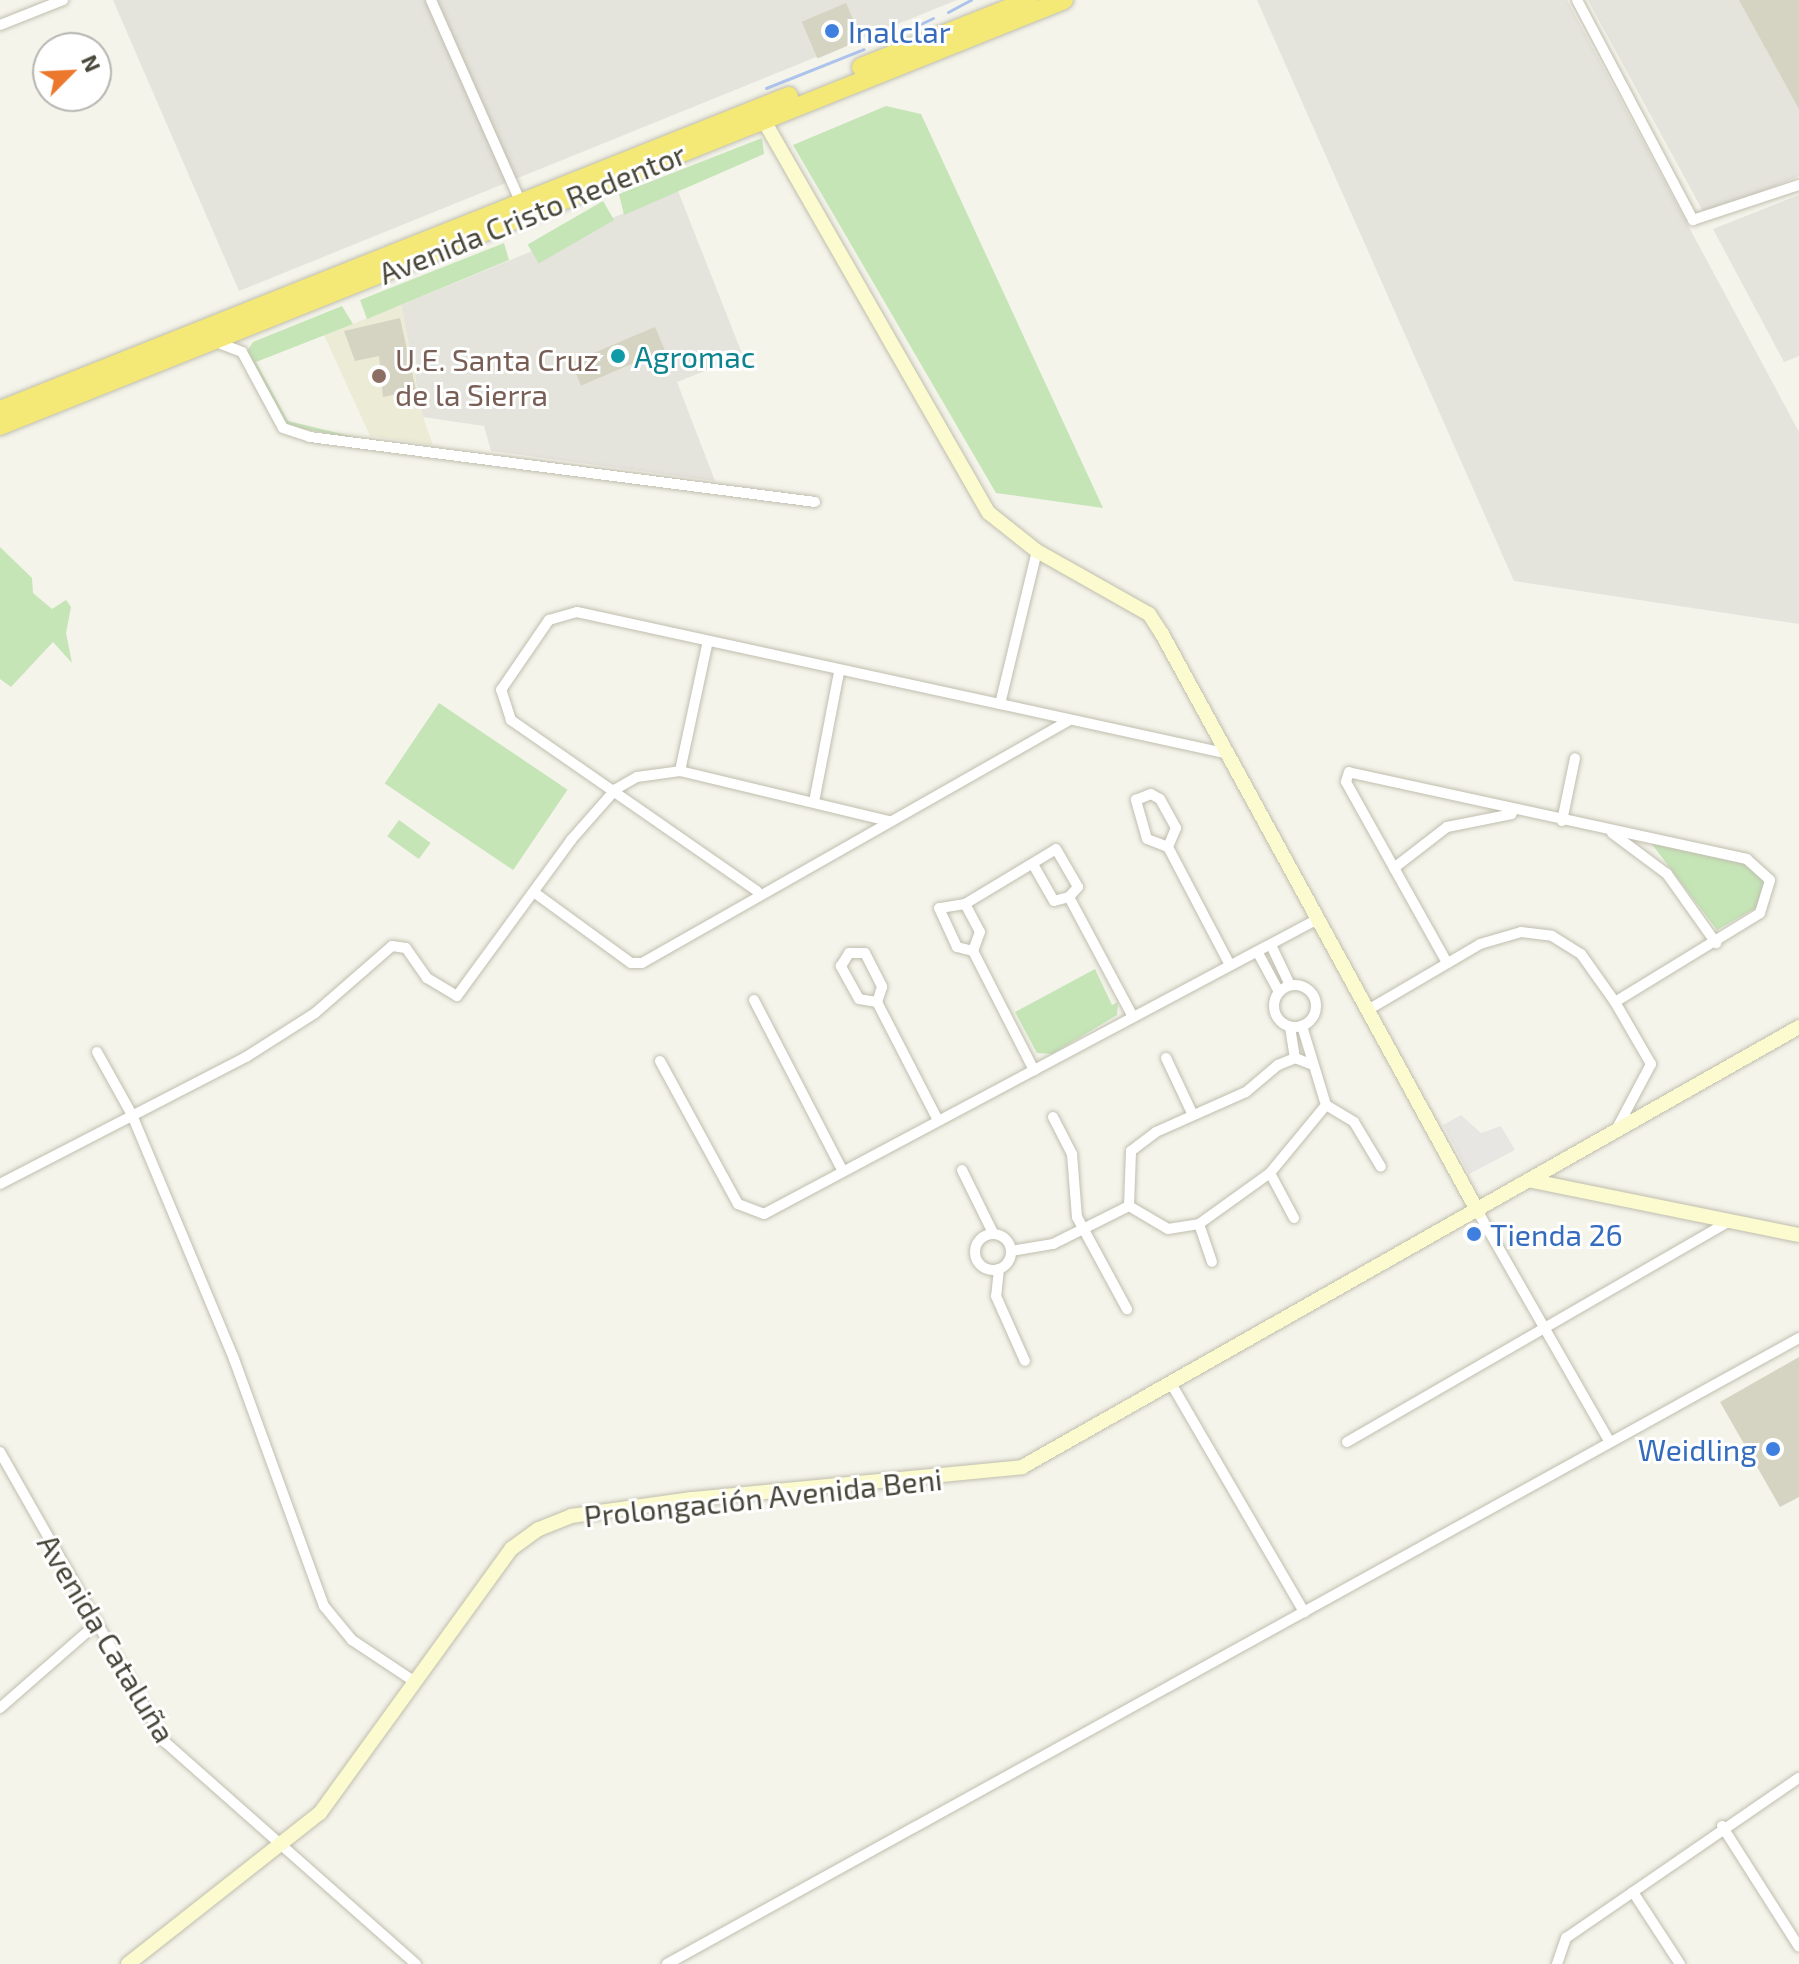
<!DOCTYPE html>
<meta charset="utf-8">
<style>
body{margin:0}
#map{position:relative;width:1799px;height:1964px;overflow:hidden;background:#f4f4eb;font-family:"Exo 2",sans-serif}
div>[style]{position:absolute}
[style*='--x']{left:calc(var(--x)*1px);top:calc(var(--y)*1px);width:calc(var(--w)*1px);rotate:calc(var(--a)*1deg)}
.industrial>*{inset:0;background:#e4e3dc}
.education>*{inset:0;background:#ececd6}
.green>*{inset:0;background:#c5e5b7;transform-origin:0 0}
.parking>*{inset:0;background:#e7e6e2}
.stream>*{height:3px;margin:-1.5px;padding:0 1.5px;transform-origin:1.5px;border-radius:1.5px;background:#adc3ec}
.building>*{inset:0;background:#d5d3c1;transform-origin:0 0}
.roads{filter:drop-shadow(0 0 2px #c0beae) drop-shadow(0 0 2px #c0beae)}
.street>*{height:10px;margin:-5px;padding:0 5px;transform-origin:5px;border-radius:5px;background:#fff}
.street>.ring{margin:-5px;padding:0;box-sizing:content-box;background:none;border:10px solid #fff;border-radius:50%}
.secondary>*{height:14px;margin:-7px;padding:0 7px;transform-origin:7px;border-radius:7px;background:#fbfbcf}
.highway>*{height:18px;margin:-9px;padding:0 9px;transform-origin:9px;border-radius:9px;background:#f4e977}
.dots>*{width:22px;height:22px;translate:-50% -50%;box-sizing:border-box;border:4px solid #fff;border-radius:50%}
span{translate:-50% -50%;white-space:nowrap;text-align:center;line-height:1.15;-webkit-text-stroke:6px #fff;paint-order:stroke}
.shop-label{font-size:30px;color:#366cbe}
.left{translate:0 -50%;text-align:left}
.right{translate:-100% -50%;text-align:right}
.street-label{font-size:30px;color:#484639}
.culture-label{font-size:30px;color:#0d838f}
.education-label{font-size:30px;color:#785e54}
.north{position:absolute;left:32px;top:32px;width:80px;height:80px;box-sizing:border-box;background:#fff;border:2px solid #b6b5b0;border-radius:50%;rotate:66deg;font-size:22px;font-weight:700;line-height:32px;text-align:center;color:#484639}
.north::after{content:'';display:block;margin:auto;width:28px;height:36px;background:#eb782c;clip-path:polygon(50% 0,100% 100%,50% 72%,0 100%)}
</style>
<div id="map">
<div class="industrial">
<div style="clip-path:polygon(113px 0,957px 0,239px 291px)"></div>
<div style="clip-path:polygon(1257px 0,1567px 0,1799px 432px,1799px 624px,1514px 581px)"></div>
<div style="clip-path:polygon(1588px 0,1799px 0,1799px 176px,1705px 215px)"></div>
<div style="clip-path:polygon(678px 191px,743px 356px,677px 382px,715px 481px,491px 451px,484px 426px,423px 417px,401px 305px)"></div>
<div style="clip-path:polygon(1799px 195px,1799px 356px,1784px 362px,1713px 229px)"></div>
</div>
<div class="education">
<div style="clip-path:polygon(401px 305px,423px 417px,433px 445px,370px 436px,324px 335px)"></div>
</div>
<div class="green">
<div style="clip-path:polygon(886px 106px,921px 114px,1103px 508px,996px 493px,793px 145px)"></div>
<div style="clip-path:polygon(762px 138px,764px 154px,624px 215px,619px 194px)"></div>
<div style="left:603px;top:201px;width:22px;height:87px;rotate:60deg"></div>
<div style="clip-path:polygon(504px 243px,509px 260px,367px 319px,360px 300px)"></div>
<div style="clip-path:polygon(342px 306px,353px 324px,256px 362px,288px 421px,371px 441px,287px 426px,246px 353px,253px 342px)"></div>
<div style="clip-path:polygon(0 547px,32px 578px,33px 593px,52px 609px,66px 600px,71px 607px,66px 633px,72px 663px,53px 642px,11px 687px,0 679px)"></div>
<div style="left:439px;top:703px;width:155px;height:97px;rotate:34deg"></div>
<div style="left:399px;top:820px;width:39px;height:20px;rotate:36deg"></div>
<div style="clip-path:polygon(1651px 843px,1749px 864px,1765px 880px,1761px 905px,1717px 930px)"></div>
<div style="clip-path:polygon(1095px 969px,1112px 1005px,1118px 1002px,1117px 1015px,1052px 1054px,1037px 1053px,1015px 1012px)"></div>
</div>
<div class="parking">
<div style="clip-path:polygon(1461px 1115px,1481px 1133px,1501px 1126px,1515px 1150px,1469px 1174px,1443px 1125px)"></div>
</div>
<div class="stream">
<div style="--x:948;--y:12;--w:26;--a:-28"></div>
<div style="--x:879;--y:44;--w:60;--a:-25.7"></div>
<div style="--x:766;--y:88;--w:105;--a:-21.7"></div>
</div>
<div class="building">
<div style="clip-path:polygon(1739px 0,1799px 0,1799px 109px)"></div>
<div style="left:846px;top:3px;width:40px;height:48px;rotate:67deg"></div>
<div style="clip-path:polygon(400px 318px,416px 390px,383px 397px,379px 356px,355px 361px,344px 331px)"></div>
<div style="left:655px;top:327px;width:25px;height:91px;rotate:67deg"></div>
<div style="clip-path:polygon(1799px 1357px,1799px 1497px,1780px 1507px,1720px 1402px)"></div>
</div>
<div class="roads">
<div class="street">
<div style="--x:431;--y:0;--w:222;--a:66.1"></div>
<div style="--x:1577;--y:0;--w:249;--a:62.2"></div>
<div style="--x:1693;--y:220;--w:112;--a:-18.3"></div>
<div style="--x:0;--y:25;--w:68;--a:-21.6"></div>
<div style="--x:216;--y:342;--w:28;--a:21"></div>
<div style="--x:242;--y:352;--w:86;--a:61.7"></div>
<div style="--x:283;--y:428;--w:28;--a:18"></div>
<div style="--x:310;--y:437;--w:509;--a:7.33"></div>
<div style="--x:1000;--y:704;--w:157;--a:-76.4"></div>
<div style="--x:680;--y:771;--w:129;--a:-77.9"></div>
<div style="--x:814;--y:802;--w:132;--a:-79.1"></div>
<div style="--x:1562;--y:821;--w:64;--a:-78.3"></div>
<div style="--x:1612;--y:833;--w:69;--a:36.7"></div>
<div style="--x:1667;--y:874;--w:85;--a:54.6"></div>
<div style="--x:1168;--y:847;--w:22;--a:-159"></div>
<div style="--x:1147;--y:839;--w:41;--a:-105.8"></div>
<div style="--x:1136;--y:800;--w:16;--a:-22"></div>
<div style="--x:1151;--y:794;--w:10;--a:29"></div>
<div style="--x:1160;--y:799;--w:33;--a:61"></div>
<div style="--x:1176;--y:828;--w:21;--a:113"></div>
<div style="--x:1168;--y:847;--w:133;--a:62.3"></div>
<div style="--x:1034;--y:866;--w:40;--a:60.3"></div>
<div style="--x:1054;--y:901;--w:16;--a:-15"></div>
<div style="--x:1394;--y:868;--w:67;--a:-37.7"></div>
<div style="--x:1447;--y:827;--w:66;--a:-11.3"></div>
<div style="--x:757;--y:891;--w:300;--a:-145.2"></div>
<div style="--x:511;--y:720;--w:32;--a:-108"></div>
<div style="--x:501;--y:690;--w:85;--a:-55.6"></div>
<div style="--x:549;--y:620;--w:29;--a:-16"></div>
<div style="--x:577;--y:612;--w:663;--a:12.28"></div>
<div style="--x:535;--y:893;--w:119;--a:36.1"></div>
<div style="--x:631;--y:963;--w:11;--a:0"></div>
<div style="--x:642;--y:963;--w:491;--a:-29.6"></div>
<div style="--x:965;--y:904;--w:106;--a:-31.1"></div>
<div style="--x:1056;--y:849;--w:44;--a:59.9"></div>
<div style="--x:1078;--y:887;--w:13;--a:132"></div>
<div style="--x:1069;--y:897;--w:136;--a:61.9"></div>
<div style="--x:1271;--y:945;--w:44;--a:64.6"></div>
<div style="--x:973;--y:951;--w:20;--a:-70"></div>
<div style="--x:980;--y:932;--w:32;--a:-118"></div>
<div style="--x:965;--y:904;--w:26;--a:171"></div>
<div style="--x:939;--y:908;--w:43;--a:65.2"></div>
<div style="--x:957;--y:947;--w:16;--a:14"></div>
<div style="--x:973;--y:951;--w:134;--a:62.9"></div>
<div style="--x:1258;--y:953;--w:44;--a:61.7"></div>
<div class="ring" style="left:1274px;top:985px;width:32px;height:32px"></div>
<div style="--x:754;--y:1000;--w:191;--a:62.6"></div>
<div style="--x:877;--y:1002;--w:18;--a:-171"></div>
<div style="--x:859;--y:999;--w:38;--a:-119"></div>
<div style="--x:841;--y:966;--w:15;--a:-58"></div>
<div style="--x:849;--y:953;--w:16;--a:0"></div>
<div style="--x:865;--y:953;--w:38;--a:63"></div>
<div style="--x:882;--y:987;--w:16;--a:108"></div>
<div style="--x:877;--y:1002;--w:133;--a:62.7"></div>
<div style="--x:1615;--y:1002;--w:72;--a:59.9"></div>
<div style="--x:1651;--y:1064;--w:75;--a:117.9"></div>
<div style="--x:1366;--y:1011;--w:132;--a:-30.4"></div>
<div style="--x:1480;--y:944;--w:43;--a:-16.3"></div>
<div style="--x:1521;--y:932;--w:31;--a:7"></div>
<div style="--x:1552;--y:936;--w:34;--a:32"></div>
<div style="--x:1581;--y:954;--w:59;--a:54.7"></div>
<div style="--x:1615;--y:1002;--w:170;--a:-31.5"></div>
<div style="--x:1760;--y:913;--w:34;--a:-73"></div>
<div style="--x:1770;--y:880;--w:31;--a:-138"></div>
<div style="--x:1747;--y:859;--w:407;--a:-167.7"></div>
<div style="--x:1349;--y:772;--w:10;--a:107"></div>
<div style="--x:1346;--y:782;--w:207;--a:60.8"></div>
<div style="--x:1290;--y:1027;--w:31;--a:81"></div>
<div style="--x:97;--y:1052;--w:72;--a:60.9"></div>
<div style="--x:132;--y:1115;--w:264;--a:67.3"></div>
<div style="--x:234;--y:1359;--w:263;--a:70"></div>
<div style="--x:324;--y:1606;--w:44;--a:50.5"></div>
<div style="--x:352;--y:1640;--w:76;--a:33.7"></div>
<div style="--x:1166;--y:1058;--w:59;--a:64.7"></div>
<div style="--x:660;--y:1061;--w:163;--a:61.4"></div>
<div style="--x:738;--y:1204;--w:28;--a:21"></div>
<div style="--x:764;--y:1214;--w:623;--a:-28.05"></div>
<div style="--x:1326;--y:1105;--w:33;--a:31"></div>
<div style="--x:1354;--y:1122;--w:52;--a:59"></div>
<div style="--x:1053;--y:1117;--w:42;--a:62.8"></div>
<div style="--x:1072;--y:1154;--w:63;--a:85.5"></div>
<div style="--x:1077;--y:1217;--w:105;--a:61.5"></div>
<div style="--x:962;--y:1170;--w:70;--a:63.8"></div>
<div style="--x:1270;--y:1173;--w:51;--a:61.9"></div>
<div style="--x:0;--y:1184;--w:277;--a:-27.3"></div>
<div style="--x:246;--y:1057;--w:82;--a:-32.5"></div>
<div style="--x:315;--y:1013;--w:102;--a:-41"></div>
<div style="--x:392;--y:946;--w:14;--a:8"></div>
<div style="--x:406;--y:948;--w:37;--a:55"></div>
<div style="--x:427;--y:978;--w:35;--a:31"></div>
<div style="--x:457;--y:996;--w:193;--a:-53.8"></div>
<div style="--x:571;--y:840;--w:68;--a:-48.6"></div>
<div style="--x:616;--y:789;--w:24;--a:-30"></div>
<div style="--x:637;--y:777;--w:43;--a:-7.9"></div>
<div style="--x:680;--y:771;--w:215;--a:13.5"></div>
<div style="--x:1129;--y:1206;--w:55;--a:-87.9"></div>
<div style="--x:1131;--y:1151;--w:31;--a:-37"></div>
<div style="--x:1156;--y:1132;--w:98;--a:-24"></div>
<div style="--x:1246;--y:1092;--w:42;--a:-40.2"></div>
<div style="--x:1278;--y:1065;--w:18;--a:-22"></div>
<div style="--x:1295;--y:1058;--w:17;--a:21"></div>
<div style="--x:1478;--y:1212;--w:264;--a:60.2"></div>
<div style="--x:1199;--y:1224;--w:40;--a:71.1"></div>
<div class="ring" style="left:975px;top:1234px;width:26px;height:26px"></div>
<div style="--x:1011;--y:1251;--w:43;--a:-9.5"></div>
<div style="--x:1053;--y:1244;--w:85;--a:-26.6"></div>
<div style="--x:1129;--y:1206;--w:45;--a:30.5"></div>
<div style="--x:1168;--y:1229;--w:31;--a:-9"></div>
<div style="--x:1199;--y:1224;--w:87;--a:-35.7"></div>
<div style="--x:1270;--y:1173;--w:88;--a:-50.5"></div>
<div style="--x:1326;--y:1105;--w:83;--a:-106.9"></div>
<div style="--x:999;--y:1269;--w:27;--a:96"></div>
<div style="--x:996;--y:1296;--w:71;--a:66"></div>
<div style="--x:1172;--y:1385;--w:263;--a:59.8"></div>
<div style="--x:1347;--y:1442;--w:442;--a:-30"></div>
<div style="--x:0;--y:1452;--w:334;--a:60.4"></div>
<div style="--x:165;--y:1742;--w:335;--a:41.5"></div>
<div style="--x:0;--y:1708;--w:125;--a:-41.1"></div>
<div style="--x:1722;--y:1826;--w:143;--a:57.5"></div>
<div style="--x:1633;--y:1892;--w:86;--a:56.9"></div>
<div style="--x:667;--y:1964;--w:1294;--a:-28.94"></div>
<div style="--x:1557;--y:1964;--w:28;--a:-71"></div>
<div style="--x:1566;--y:1938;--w:283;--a:-34.5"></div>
</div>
<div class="secondary">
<div style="--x:763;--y:119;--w:454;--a:60.2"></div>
<div style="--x:989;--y:513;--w:61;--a:38.4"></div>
<div style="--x:1037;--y:551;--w:129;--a:29.4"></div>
<div style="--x:1149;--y:614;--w:24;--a:57"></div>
<div style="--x:1162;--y:634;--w:659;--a:61.33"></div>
<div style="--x:1533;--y:1181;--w:271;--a:11.5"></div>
<div style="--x:128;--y:1964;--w:244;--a:-38.2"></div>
<div style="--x:320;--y:1813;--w:326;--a:-54.1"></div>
<div style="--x:511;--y:1549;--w:34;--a:-36"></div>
<div style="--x:539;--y:1529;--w:35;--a:-22"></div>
<div style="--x:571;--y:1516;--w:122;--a:-8"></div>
<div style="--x:692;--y:1499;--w:332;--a:-5.5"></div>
<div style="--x:1022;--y:1467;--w:893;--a:-29.52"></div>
</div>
<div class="highway">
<div style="--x:861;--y:67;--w:181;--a:-21.7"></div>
<div style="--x:0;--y:410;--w:849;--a:-21.7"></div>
<div style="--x:0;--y:426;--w:1146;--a:-21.82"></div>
</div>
</div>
<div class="dots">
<div style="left:832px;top:31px;background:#3f7fe0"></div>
<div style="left:618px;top:356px;background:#0f9aa8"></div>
<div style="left:379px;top:376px;background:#8d6e63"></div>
<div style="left:1474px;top:1234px;background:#3f7fe0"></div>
<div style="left:1773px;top:1449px;background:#3f7fe0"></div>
</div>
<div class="shop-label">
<span class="left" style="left:848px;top:31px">Inalclar</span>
<span class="left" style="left:1490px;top:1234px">Tienda 26</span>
<span class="right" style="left:1757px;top:1449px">Weidling</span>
</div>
<div class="street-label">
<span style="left:532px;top:213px;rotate:-22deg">Avenida Cristo Redentor</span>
<span style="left:763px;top:1497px;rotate:-6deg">Prolongación Avenida Beni</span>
<span style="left:107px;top:1638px;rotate:59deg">Avenida Cataluña</span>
</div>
<div class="culture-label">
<span class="left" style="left:634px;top:356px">Agromac</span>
</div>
<div class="education-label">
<span class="left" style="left:395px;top:376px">U.E. Santa Cruz<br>de la Sierra</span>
</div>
<div class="north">N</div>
</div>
